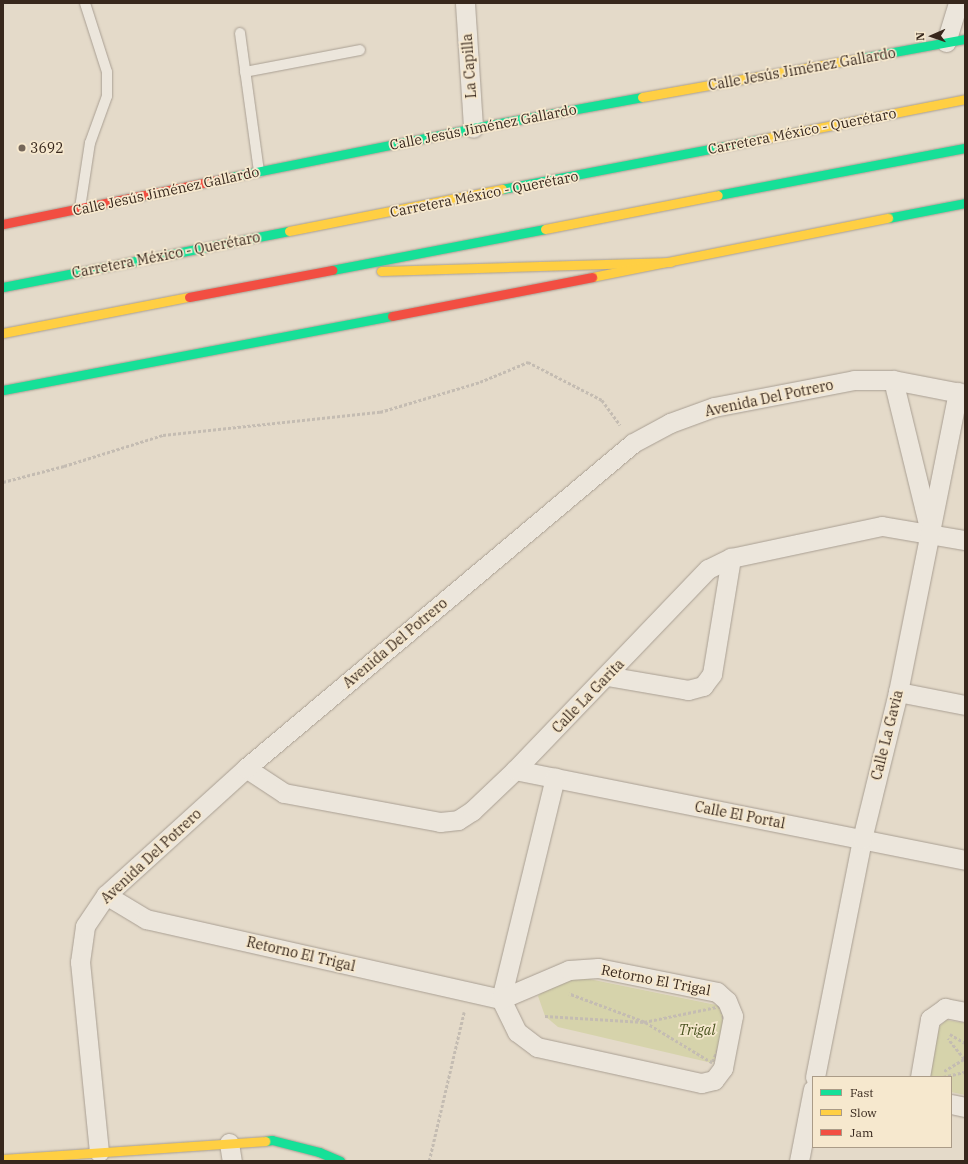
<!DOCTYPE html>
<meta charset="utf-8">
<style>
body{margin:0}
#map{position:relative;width:968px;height:1164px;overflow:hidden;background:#e4dac9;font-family:"IBM Plex Serif",serif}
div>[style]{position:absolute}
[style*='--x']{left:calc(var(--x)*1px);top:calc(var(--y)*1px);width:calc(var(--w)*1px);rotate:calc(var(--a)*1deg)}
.green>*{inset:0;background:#d6d3ab}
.path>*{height:2.5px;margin-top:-1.25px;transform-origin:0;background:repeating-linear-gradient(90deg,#c4bcb2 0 3px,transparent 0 5px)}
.roads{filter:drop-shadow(0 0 1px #a99f93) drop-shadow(0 0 1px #a99f93)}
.lane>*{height:10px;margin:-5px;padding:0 5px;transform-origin:5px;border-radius:5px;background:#ece6dc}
.street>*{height:19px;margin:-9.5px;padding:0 9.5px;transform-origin:9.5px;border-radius:9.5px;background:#ece6dc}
.fast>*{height:9px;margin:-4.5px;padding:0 4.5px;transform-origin:4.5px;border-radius:4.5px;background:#16e098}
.slow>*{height:9px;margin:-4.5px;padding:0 4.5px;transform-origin:4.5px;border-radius:4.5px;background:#ffcf43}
.jam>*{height:9px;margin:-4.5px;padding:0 4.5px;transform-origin:4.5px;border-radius:4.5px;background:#f24e42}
.dots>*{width:11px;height:11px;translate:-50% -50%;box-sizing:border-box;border:2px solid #f6e8ce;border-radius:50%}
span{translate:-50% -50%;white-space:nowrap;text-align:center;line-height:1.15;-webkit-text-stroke:3.5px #f6e8ce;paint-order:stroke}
.street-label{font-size:14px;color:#37271c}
.poi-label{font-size:14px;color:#37271c}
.left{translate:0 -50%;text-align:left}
.park-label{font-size:14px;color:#4b5421;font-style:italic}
.frame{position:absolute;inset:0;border:4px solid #37271c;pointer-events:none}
.legend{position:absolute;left:812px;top:1076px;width:140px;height:72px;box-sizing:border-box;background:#f6e8ce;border:1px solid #aa9b87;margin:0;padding:5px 7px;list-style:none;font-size:12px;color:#37271c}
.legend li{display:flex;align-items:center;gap:8px;height:20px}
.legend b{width:20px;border:1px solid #aa9b87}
.north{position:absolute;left:912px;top:16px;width:40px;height:40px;-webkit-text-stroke:3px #f6e8ce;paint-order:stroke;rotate:268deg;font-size:11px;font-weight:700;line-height:16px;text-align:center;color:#37271c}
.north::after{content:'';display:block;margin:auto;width:14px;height:18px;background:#37271c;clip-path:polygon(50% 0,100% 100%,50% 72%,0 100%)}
</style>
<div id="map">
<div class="green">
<div style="clip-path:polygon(567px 978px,584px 978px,721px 1006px,727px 1032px,721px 1055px,712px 1063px,558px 1027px,545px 1016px,538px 996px,548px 986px)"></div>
<div style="clip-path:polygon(946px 1020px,965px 1023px,965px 1095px,951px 1092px,951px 1077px,928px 1077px,939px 1027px)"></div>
</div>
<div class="path">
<div style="--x:3;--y:482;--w:63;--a:-14.7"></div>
<div style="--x:64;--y:466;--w:104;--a:-17.4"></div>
<div style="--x:163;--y:435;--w:218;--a:-6.1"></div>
<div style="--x:380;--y:412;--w:104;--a:-16.7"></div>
<div style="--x:480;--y:382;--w:52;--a:-22.6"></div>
<div style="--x:528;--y:362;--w:83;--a:27.2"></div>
<div style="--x:602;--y:400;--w:31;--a:54"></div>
<div style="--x:721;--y:1006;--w:27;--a:77"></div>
<div style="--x:727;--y:1032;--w:34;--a:116"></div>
<div style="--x:712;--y:1063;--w:79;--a:-148.9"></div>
<div style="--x:644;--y:1022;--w:79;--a:-11.7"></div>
<div style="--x:545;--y:1016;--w:99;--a:3.5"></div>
<div style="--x:644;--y:1022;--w:80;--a:-159.5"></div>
<div style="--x:950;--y:1034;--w:17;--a:31"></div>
<div style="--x:944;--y:1071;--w:23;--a:-31"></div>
<div style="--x:964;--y:1059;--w:26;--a:-129"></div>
<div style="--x:943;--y:1077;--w:23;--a:-13"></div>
<div style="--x:429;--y:1161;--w:153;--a:-76.8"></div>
</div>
<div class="roads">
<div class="lane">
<div style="--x:240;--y:33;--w:140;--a:82.2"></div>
<div style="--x:245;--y:72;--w:117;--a:-10.8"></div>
<div style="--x:80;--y:208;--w:66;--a:-81.3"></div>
<div style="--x:90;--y:143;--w:50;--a:-70.1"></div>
<div style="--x:107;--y:96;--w:24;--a:-90"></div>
<div style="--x:107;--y:72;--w:72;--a:-107.7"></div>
</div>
<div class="street">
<div style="--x:465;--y:3;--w:125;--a:86.3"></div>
<div style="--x:946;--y:42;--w:41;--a:-72.9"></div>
<div style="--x:893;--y:380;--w:152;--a:76.3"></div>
<div style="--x:607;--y:676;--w:82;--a:9.8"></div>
<div style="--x:688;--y:690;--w:16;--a:-15"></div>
<div style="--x:703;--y:686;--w:15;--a:-53"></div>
<div style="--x:712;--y:674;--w:118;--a:-80.7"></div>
<div style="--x:898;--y:692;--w:68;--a:11"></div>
<div style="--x:246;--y:768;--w:45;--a:33.3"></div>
<div style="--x:284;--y:793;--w:159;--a:10.5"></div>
<div style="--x:440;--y:822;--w:18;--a:-6"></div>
<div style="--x:458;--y:820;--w:17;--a:-33"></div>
<div style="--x:472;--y:811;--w:59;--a:-43.6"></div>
<div style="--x:515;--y:770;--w:279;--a:-46.2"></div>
<div style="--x:708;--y:569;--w:25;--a:-26"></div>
<div style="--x:731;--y:558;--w:154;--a:-12"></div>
<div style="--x:882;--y:526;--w:84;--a:9.6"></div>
<div style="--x:515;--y:770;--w:459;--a:11.3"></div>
<div style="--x:106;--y:895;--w:47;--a:31"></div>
<div style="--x:146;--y:919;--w:364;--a:12.7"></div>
<div style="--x:501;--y:999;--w:228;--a:-76.3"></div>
<div style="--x:598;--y:968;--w:121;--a:11.4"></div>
<div style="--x:717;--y:992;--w:13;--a:42"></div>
<div style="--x:727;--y:1001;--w:16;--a:68"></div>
<div style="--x:733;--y:1016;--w:53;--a:100.9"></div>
<div style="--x:723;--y:1068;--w:15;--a:127"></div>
<div style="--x:714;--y:1080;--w:13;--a:167"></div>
<div style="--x:701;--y:1083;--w:168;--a:-167.6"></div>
<div style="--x:537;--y:1047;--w:25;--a:-143"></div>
<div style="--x:517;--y:1032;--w:37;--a:-116"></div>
<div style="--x:501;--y:999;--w:74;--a:-23.1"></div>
<div style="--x:569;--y:970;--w:29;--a:-4"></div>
<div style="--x:815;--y:1077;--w:243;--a:-78.8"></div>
<div style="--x:862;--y:839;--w:151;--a:-76.2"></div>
<div style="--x:898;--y:692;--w:306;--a:-78.7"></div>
<div style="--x:920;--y:1077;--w:59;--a:-80.2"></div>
<div style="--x:930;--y:1019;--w:19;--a:-36"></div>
<div style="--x:945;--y:1008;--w:20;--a:11"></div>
<div style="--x:951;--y:1104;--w:14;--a:12"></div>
<div style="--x:229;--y:1143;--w:18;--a:81"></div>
<div style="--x:99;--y:1152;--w:191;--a:-95.7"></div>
<div style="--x:80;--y:962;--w:36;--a:-82"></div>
<div style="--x:85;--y:926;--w:37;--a:-56"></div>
<div style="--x:106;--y:895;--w:189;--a:-42.2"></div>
<div style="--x:246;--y:768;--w:505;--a:-40.02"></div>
<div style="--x:633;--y:443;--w:42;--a:-28.4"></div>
<div style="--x:670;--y:423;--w:47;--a:-20"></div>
<div style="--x:714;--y:407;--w:143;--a:-10.9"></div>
<div style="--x:854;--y:380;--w:39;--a:0"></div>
<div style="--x:893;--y:380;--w:73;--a:11"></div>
<div style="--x:799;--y:1161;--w:73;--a:-79"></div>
</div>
<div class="fast">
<div style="--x:861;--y:58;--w:106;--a:-10.4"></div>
<div style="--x:231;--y:177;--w:247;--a:-11.4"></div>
<div style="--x:473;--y:128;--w:172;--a:-10.4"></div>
<div style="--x:502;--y:189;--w:265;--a:-10.9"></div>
<div style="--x:718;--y:195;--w:251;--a:-10.8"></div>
<div style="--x:888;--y:218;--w:78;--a:-11"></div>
<div style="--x:332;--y:270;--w:217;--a:-10.9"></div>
<div style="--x:3;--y:287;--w:291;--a:-11.1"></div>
<div style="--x:3;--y:390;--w:396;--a:-10.8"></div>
<div style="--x:265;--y:1141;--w:7;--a:-8"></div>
<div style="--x:272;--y:1140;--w:49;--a:14.3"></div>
<div style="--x:319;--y:1152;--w:23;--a:23"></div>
</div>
<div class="slow">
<div style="--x:642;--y:97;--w:222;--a:-10.1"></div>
<div style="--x:762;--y:139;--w:207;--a:-11.1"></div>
<div style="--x:545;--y:229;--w:176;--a:-11.1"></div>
<div style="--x:289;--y:231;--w:217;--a:-11.2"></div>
<div style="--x:381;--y:271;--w:290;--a:-1.8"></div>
<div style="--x:592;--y:277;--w:302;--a:-11.3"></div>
<div style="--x:3;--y:333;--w:189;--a:-11"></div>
<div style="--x:3;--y:1159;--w:263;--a:-3.9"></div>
</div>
<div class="jam">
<div style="--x:3;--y:224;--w:233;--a:-11.6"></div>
<div style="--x:189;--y:297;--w:146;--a:-10.7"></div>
<div style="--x:392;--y:316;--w:204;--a:-11"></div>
</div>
</div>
<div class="dots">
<div style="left:22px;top:148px;background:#746659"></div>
</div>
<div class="street-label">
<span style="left:469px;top:66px;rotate:-94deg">La Capilla</span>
<span style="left:802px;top:69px;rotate:-10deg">Calle Jesús Jiménez Gallardo</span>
<span style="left:483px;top:127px;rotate:-11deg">Calle Jesús Jiménez Gallardo</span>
<span style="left:802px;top:131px;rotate:-11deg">Carretera México - Querétaro</span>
<span style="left:166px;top:191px;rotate:-12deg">Calle Jesús Jiménez Gallardo</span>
<span style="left:484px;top:194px;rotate:-11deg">Carretera México - Querétaro</span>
<span style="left:166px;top:255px;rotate:-11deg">Carretera México - Querétaro</span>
<span style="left:769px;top:398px;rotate:-12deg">Avenida Del Potrero</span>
<span style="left:395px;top:643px;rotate:-40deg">Avenida Del Potrero</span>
<span style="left:588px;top:696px;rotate:-46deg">Calle La Garita</span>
<span style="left:887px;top:735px;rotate:-76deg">Calle La Gavia</span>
<span style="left:740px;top:815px;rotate:11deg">Calle El Portal</span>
<span style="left:151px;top:856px;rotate:-43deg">Avenida Del Potrero</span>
<span style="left:301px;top:954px;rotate:13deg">Retorno El Trigal</span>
<span style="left:656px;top:980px;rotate:11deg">Retorno El Trigal</span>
</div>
<div class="poi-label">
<span class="left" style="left:30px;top:148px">3692</span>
</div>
<div class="park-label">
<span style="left:697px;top:1030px">Trigal</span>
</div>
<div class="frame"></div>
<ul class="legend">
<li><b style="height:5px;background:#16e098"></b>Fast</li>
<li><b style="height:5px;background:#ffcf43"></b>Slow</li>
<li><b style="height:5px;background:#f24e42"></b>Jam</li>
</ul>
<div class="north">N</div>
</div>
